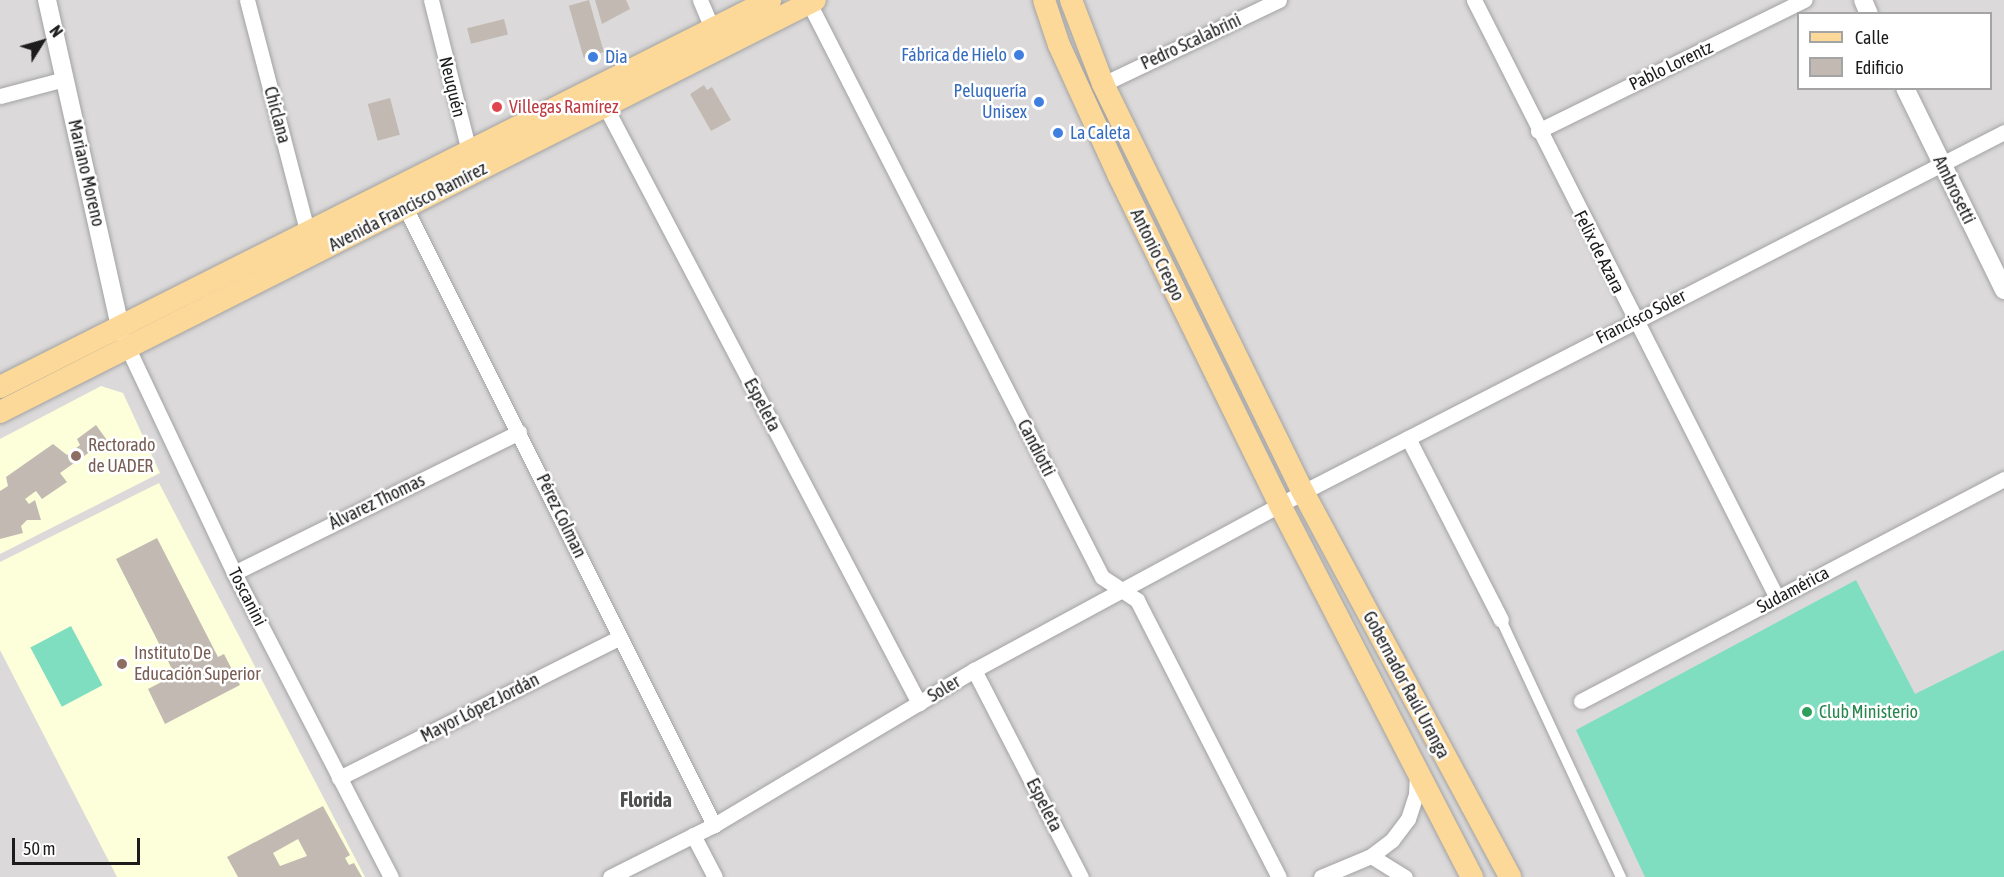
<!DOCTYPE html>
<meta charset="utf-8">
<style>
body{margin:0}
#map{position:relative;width:2004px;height:877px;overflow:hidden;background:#eeebe2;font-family:"Asap Condensed",sans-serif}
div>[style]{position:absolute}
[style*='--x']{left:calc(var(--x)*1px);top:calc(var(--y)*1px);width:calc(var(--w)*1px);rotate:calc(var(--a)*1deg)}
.residential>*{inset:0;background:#dbd9d9}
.education>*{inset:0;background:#fcffda}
.pitch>*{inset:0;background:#7fdec0;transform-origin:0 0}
.building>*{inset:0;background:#c2bab2;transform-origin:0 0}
.roads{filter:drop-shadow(0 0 2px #a3a3a3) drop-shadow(0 0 2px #a3a3a3)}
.pedestrian>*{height:10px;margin:-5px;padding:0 5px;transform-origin:5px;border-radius:5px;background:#fff}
.minor>*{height:15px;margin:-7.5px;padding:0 7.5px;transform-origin:7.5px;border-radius:7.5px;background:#fff}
.tertiary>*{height:18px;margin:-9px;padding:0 9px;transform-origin:9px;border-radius:9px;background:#fff}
.primary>*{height:22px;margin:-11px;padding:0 11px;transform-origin:11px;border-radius:11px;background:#fcd899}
.dots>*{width:16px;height:16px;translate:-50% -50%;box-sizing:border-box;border:3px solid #fff;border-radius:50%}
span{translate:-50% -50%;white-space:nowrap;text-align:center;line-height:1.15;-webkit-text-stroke:5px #fff;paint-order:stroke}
.street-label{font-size:18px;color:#1c1c1c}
.shop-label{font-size:18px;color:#366cbe}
.right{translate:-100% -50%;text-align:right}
.left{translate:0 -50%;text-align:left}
.health-label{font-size:18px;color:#be3a42}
.education-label{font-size:18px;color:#785e54}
.leisure-label{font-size:18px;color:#27864d}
.neighbourhood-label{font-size:20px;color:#4f4f4f;font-weight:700}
.legend{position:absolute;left:1797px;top:12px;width:195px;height:78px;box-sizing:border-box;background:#fff;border:2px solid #a4a4a4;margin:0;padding:8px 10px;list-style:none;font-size:18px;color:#1c1c1c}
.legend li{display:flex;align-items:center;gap:12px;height:30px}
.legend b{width:30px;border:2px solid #a4a4a4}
.north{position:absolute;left:12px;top:12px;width:60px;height:60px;-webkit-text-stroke:4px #fff;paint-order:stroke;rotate:53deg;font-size:16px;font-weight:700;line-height:24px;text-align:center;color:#1c1c1c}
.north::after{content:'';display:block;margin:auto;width:21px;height:27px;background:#1c1c1c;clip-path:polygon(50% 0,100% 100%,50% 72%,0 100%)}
.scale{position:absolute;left:12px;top:838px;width:128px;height:27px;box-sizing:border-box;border:3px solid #1c1c1c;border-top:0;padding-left:8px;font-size:18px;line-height:21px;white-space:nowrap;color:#1c1c1c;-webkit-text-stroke:4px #fff;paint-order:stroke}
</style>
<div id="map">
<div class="residential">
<div style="clip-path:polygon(evenodd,0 0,2004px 0,2004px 877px,0 877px,0 0,1798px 14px,1990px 14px,1990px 88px,1798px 88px,1798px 14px)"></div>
</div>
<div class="education">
<div style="clip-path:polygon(101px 386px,123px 393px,160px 473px,0 554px,0 439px)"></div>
<div style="clip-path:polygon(159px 483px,365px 877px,117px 877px,0 650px,0 562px)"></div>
</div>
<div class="pitch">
<div style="clip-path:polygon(1856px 580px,1915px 694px,2004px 650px,2004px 877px,1645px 877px,1576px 730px)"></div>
<div style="left:71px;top:626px;width:67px;height:46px;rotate:62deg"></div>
</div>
<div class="building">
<div style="left:589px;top:0;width:54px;height:21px;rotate:74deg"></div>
<div style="clip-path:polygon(595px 0,626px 0,630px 9px,602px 24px)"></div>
<div style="left:504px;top:19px;width:16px;height:38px;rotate:76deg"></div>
<div style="clip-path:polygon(704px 85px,707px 90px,712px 87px,731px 120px,711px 131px,690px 94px)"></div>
<div style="left:390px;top:98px;width:38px;height:23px;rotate:75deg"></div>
<div style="clip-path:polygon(96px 425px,109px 443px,97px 453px,94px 449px,60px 473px,67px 482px,42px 499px,36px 491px,25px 499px,29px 504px,35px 500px,41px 520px,27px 520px,21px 526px,23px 533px,0 539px,0 491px,8px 486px,6px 477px,53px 444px,67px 455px,80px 445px,77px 439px)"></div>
<div style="clip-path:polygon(157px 538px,218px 657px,224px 654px,240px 685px,165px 724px,148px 689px,175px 675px,116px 559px)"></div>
<div style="clip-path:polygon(evenodd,323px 806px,350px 855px,345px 858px,349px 865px,354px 863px,362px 877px,238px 877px,227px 857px,323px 806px,298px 839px,307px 856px,280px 866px,273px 853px,298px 839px)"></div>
</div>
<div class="roads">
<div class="pedestrian">
<div style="--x:1501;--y:620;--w:284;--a:65"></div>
</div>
<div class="minor">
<div style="--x:247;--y:0;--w:238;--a:75.4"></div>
<div style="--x:431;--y:0;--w:164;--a:75.9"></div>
<div style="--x:700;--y:0;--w:33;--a:67"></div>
<div style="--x:1474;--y:0;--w:670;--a:63.13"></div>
<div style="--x:809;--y:3;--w:644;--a:62.96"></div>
<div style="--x:1102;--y:577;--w:42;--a:33.3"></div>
<div style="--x:1137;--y:600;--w:311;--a:62.9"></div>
<div style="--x:1103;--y:84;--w:195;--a:-25.5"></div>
<div style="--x:0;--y:96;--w:67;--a:-14.7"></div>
<div style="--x:605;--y:106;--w:675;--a:62.26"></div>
<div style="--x:1538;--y:131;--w:297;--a:-26.2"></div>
<div style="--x:406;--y:209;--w:689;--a:63.43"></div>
<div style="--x:124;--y:340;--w:258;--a:64.7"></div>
<div style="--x:234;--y:573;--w:342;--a:62.7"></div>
<div style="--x:1408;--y:438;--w:204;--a:62.9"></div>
<div style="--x:234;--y:573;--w:318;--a:-26.3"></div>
<div style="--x:974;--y:670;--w:233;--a:62.7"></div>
<div style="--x:1581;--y:701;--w:478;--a:-27.7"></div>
<div style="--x:339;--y:778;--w:314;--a:-26.6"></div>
<div style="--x:693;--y:835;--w:47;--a:62.4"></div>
<div style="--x:1371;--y:856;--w:40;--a:32"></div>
<div style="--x:610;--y:877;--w:116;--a:-26.6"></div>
<div style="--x:714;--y:825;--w:303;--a:-30.8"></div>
<div style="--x:974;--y:670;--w:374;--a:-28.4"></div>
<div style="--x:1303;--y:492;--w:788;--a:-27.18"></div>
<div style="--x:1321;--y:877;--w:54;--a:-22.8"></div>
<div style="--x:1371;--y:856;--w:26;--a:-37"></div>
<div style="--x:1392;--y:840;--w:26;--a:-53"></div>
<div style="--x:1408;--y:819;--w:26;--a:-72"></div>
<div style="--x:1416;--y:794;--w:21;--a:-87"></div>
</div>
<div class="tertiary">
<div style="--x:47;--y:0;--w:334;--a:77.4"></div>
<div style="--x:1863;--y:0;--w:15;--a:67"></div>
<div style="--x:1905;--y:88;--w:225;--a:63.9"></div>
</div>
<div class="primary">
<div style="--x:1044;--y:0;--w:47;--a:71.6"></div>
<div style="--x:1059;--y:45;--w:144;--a:65.4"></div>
<div style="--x:1119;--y:176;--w:366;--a:63.9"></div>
<div style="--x:1280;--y:505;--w:419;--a:62.7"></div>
<div style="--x:1071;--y:0;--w:90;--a:69.1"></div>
<div style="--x:1103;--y:84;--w:454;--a:63.9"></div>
<div style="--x:1303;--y:492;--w:437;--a:61.7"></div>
<div style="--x:0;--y:387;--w:862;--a:-26.68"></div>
<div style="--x:0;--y:412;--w:913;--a:-26.82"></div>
</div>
</div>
<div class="dots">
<div style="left:1019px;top:55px;background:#3f7fe0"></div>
<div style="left:593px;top:57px;background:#3f7fe0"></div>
<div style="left:1039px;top:102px;background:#3f7fe0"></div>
<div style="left:497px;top:107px;background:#e0444e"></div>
<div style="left:1058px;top:133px;background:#3f7fe0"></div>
<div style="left:76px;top:456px;background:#8d6e63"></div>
<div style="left:122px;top:664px;background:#8d6e63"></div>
<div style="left:1807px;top:712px;background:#2e9e5b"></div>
</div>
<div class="street-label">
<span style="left:1191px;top:42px;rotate:-25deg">Pedro Scalabrini</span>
<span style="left:1671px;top:66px;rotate:-26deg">Pablo Lorentz</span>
<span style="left:452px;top:87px;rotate:76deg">Neuquén</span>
<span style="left:277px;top:115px;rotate:75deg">Chiclana</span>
<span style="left:86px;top:173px;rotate:77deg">Mariano Moreno</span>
<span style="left:1954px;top:190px;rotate:64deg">Ambrosetti</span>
<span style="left:408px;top:207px;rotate:-27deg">Avenida Francisco Ramírez</span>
<span style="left:1599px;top:252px;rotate:63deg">Felix de Azara</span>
<span style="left:1157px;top:255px;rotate:64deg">Antonio Crespo</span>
<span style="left:1641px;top:317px;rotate:-27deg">Francisco Soler</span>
<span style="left:762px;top:405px;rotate:62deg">Espeleta</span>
<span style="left:1036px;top:448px;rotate:63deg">Candiotti</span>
<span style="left:377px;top:502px;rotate:-26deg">Álvarez Thomas</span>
<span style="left:561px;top:516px;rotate:64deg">Pérez Colman</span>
<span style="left:1793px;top:590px;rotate:-28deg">Sudamérica</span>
<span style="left:247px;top:597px;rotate:63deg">Toscanini</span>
<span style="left:1406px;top:685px;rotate:62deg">Gobernador Raúl Uranga</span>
<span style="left:944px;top:689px;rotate:-31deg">Soler</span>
<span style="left:480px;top:708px;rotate:-27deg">Mayor López Jordán</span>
<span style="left:1044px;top:805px;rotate:63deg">Espeleta</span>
</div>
<div class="shop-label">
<span class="right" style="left:1007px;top:55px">Fábrica de Hielo</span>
<span class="left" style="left:605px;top:57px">Dia</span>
<span class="right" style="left:1027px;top:102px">Peluquería<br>Unisex</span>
<span class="left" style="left:1070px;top:133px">La Caleta</span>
</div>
<div class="health-label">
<span class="left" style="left:509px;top:107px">Villegas Ramírez</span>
</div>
<div class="education-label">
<span class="left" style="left:88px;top:456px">Rectorado<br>de UADER</span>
<span class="left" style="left:134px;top:664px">Instituto De<br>Educación Superior</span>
</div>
<div class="leisure-label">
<span class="left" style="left:1819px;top:712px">Club Ministerio</span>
</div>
<div class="neighbourhood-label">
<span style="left:646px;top:799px">Florida</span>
</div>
<ul class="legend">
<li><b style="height:8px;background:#fcd899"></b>Calle</li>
<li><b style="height:16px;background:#c2bab2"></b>Edificio</li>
</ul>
<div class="north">N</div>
<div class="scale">50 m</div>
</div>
